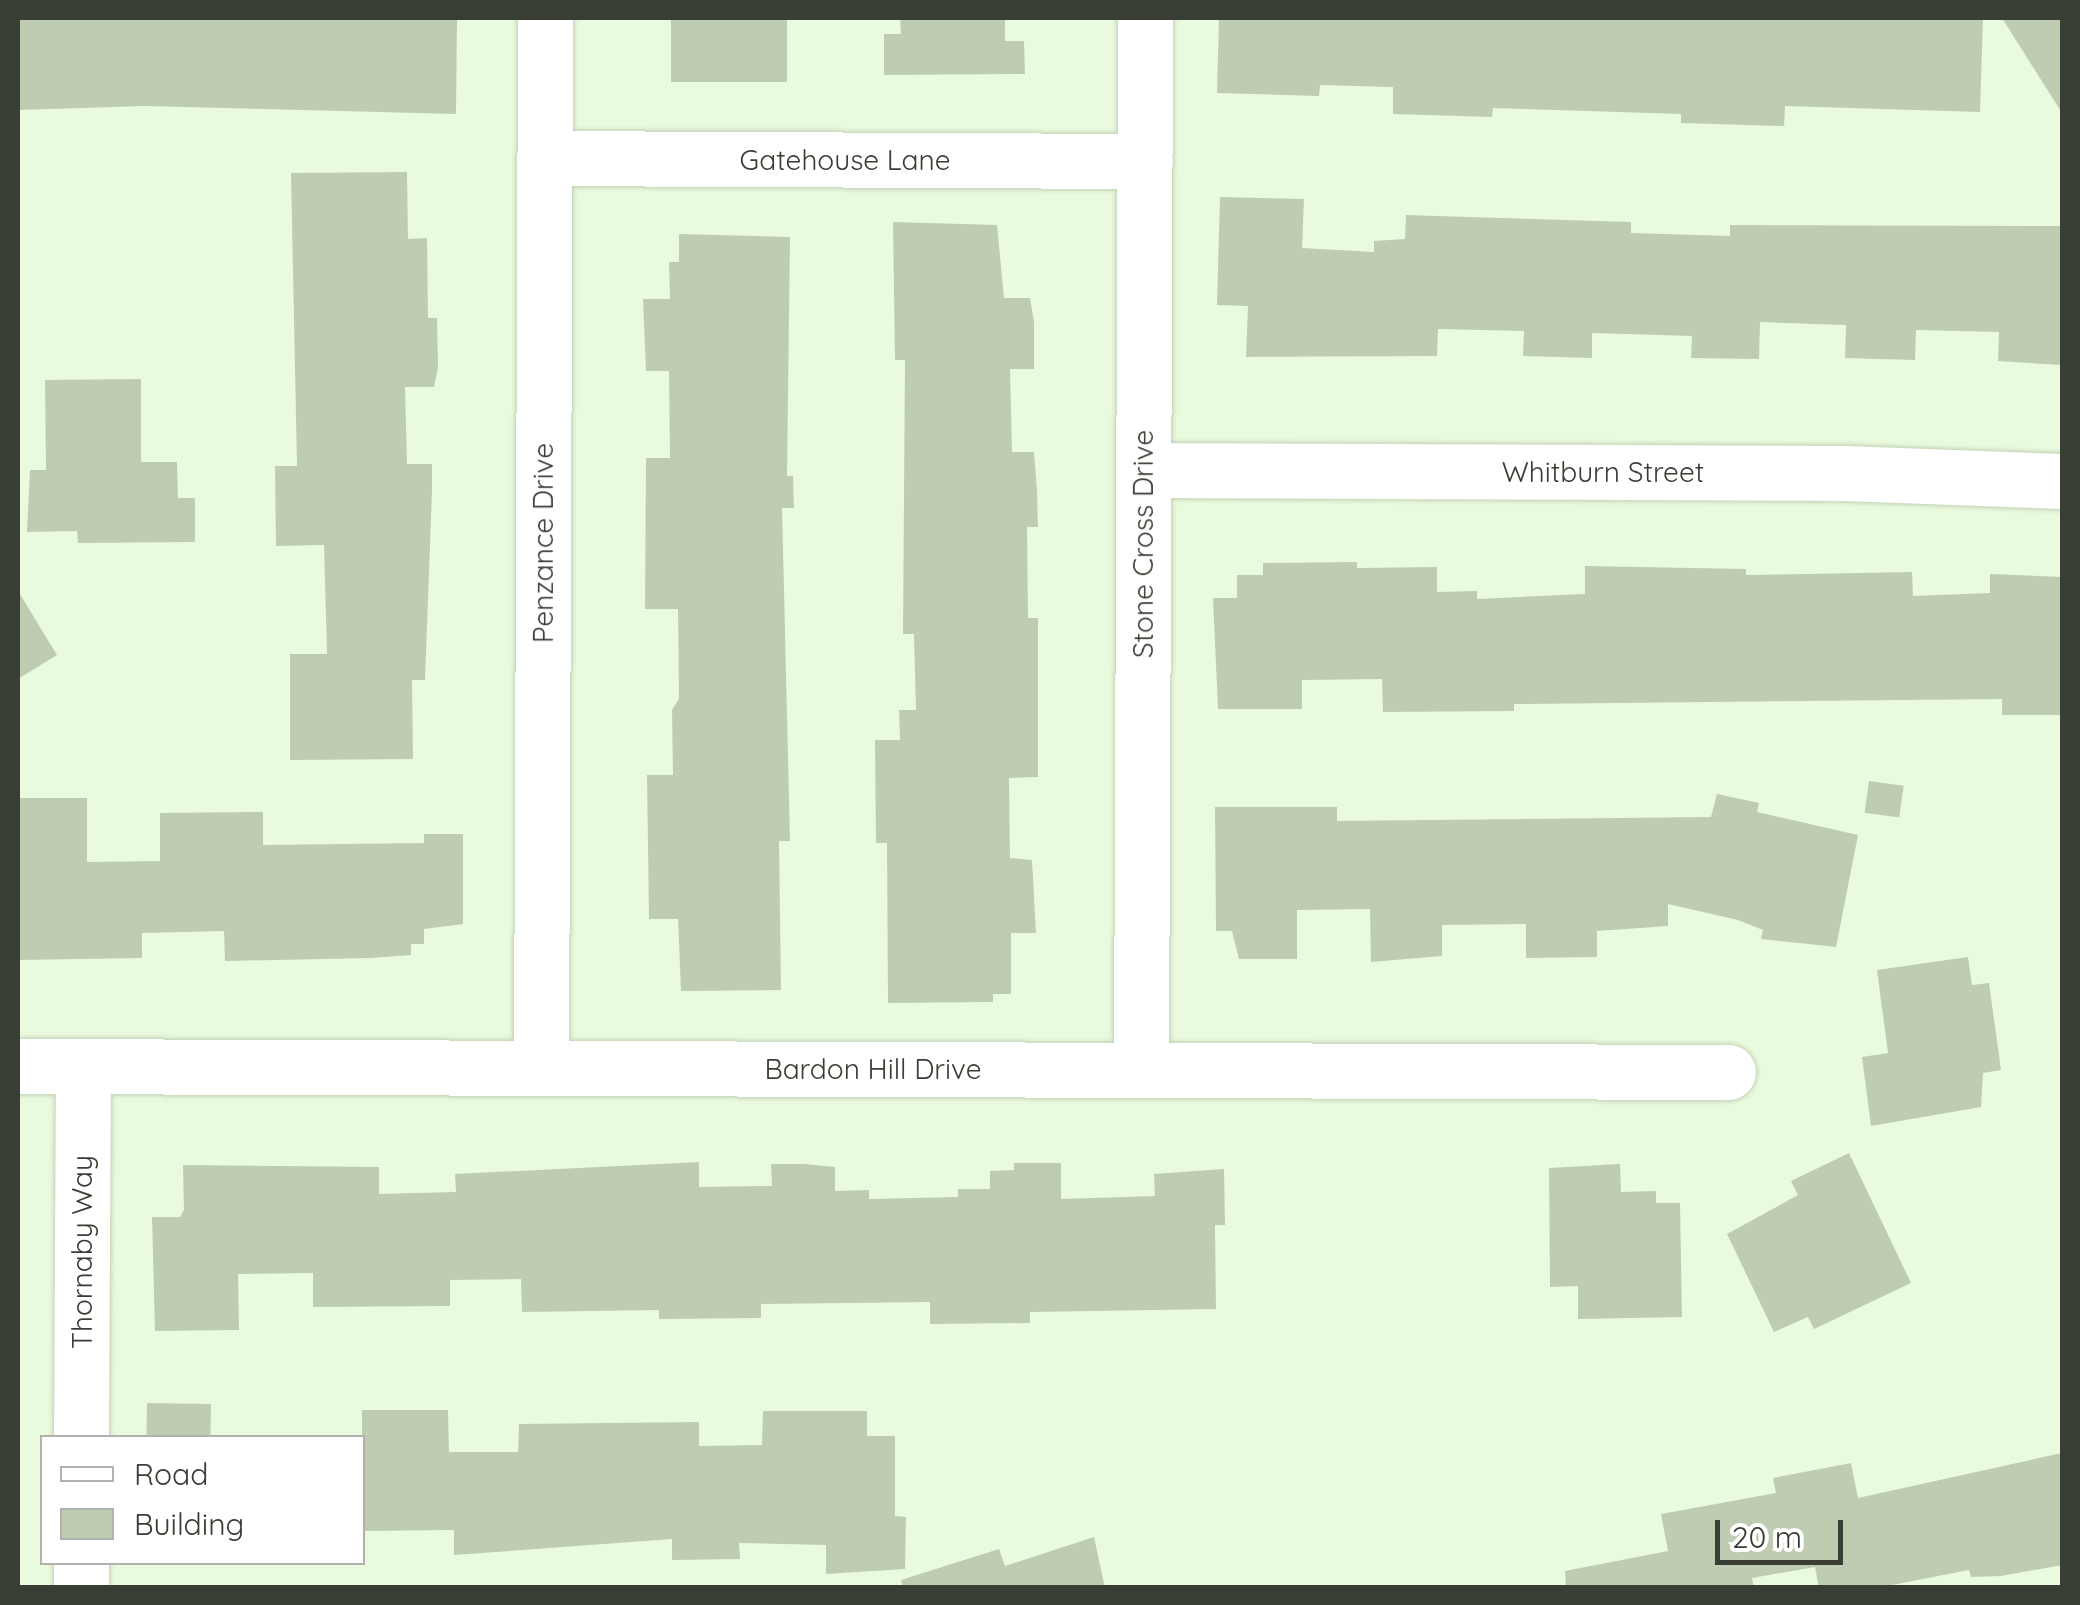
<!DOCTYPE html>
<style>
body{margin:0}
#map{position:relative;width:2080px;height:1605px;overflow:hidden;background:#eafade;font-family:Quicksand,sans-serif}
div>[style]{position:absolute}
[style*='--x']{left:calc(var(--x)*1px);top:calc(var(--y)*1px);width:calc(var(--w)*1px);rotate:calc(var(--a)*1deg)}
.building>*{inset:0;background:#becdb2;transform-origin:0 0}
.roads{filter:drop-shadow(0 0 2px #c3d2b7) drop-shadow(0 0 2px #c3d2b7)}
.minor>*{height:55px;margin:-27.5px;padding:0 27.5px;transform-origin:27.5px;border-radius:27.5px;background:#fff}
span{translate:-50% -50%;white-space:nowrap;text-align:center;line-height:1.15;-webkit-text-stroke:8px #fff;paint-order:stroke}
.street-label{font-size:28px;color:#383e33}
.frame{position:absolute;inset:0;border:20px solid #383e33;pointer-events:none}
.legend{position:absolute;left:40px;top:1435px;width:325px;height:130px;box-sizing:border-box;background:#fff;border:2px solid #afb2ad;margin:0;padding:12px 18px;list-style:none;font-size:30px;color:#383e33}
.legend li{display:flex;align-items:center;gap:20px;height:50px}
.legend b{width:50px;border:2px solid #afb2ad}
.scale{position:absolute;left:1715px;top:1520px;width:128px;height:45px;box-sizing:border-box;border:5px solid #383e33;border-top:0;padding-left:12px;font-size:30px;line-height:35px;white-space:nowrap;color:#383e33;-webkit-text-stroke:8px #fff;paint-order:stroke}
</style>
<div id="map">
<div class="building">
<div style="clip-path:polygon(18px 18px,457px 18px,456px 114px,144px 106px,18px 110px)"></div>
<div style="left:671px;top:18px;width:116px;height:64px"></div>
<div style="clip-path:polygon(900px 18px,1005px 18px,1005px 41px,1024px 41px,1025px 74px,884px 75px,884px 34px,901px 34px)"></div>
<div style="clip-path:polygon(1219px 18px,1983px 18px,1980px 112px,1785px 106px,1784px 126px,1681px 123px,1681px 114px,1493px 108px,1492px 117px,1393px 114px,1393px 87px,1320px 85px,1319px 96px,1217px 93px)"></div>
<div style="clip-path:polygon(2002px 18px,2062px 18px,2062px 113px)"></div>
<div style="clip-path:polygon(407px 172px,408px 239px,427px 238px,428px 318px,437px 318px,438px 367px,434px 387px,405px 387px,407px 464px,432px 464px,432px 491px,425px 680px,412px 680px,413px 759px,290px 760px,290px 654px,327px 654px,324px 545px,276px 546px,275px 466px,297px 466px,291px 173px)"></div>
<div style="clip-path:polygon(1220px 197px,1304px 199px,1302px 248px,1374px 252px,1374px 241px,1405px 239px,1406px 215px,1631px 222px,1631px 233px,1730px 236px,1730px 225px,2062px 226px,2062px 365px,1998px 361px,1999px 332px,1916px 330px,1915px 360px,1845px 358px,1846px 325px,1760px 322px,1759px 359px,1691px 358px,1692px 336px,1592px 333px,1592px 358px,1523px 356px,1524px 331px,1438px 329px,1437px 356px,1246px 357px,1248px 306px,1217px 305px)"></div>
<div style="clip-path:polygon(893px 222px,997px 225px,1004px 298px,1030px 298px,1034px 322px,1034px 369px,1010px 369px,1012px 452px,1034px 452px,1037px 491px,1038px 527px,1027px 527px,1028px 618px,1038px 618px,1038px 777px,1009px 778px,1010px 858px,1032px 860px,1036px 933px,1011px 933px,1011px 994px,993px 994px,993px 1002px,888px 1003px,887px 843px,876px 843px,875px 740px,900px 740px,899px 710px,916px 710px,914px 634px,903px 634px,905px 360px,895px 360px)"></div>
<div style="clip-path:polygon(679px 234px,790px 237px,787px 476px,793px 476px,794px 508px,782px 508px,790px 841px,779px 841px,781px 990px,681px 991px,678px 919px,649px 919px,647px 775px,673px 775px,672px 710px,679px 699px,678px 609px,645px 609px,646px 458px,670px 458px,669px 371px,646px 371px,643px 299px,670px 299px,669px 262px,679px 262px)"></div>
<div style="clip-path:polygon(141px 379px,141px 462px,177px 462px,178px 498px,195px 498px,195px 542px,78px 543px,77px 531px,27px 532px,30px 470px,46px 470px,45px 380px)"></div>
<div style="clip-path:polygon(1357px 562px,1357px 568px,1437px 567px,1437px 592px,1477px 591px,1477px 599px,1585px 594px,1585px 566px,1746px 569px,1746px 575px,1912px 572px,1913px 596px,1990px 593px,1990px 574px,2061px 577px,2062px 715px,2002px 715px,2002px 699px,1514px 704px,1514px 711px,1383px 712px,1382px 679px,1302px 680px,1302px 709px,1218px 709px,1213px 598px,1237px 598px,1237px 575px,1263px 575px,1263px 563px)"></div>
<div style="clip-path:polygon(18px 591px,57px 655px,18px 679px)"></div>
<div style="left:1869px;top:781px;width:35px;height:32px;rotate:8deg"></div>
<div style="clip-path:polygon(1717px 794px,1759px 803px,1757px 812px,1858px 835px,1836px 947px,1761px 939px,1763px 930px,1738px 920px,1668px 904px,1668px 926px,1597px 931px,1597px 957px,1526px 958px,1526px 924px,1442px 925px,1442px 956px,1371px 962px,1370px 909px,1297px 910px,1297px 959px,1239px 959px,1232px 931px,1216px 931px,1215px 807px,1337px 807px,1337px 821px,1711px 817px)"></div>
<div style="clip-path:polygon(18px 798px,87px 798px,87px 862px,160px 861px,160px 813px,263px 812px,263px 845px,424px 843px,424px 834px,463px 834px,463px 924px,424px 929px,424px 944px,411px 944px,411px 955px,370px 958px,225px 961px,224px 931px,142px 933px,142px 958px,18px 960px)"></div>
<div style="clip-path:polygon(1968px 957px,1972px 985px,1989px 983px,2001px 1070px,1983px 1073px,1981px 1107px,1871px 1126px,1862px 1057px,1888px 1053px,1877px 970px)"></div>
<div style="clip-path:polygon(1849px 1153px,1911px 1283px,1814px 1329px,1808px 1317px,1774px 1332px,1727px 1234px,1798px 1195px,1791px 1181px)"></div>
<div style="clip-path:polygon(699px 1162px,699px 1187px,772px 1186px,771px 1164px,805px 1164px,835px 1167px,835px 1191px,869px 1190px,869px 1199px,958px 1197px,958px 1189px,990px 1189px,990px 1171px,1014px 1170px,1014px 1163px,1061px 1163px,1061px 1199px,1155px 1196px,1154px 1174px,1224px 1169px,1225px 1225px,1215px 1225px,1216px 1309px,1030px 1312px,1030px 1323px,930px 1324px,930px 1302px,761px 1304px,761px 1318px,659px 1319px,659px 1310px,522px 1312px,521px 1279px,450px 1280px,450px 1306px,313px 1307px,313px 1273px,238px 1274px,239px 1330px,155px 1331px,152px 1217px,180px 1217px,184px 1210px,183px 1165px,379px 1167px,379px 1194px,456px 1192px,455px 1174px)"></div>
<div style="clip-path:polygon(1620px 1164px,1621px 1192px,1656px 1191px,1656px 1203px,1680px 1203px,1682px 1317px,1578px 1319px,1578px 1286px,1550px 1287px,1549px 1168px)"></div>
<div style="left:147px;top:1403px;width:64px;height:35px;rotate:1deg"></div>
<div style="clip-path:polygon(362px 1410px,448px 1410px,449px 1452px,518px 1452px,519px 1424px,699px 1422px,699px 1446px,762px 1445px,763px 1411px,867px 1411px,867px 1436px,895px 1436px,895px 1516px,906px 1517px,905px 1569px,826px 1574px,826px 1545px,739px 1543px,740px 1559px,672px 1560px,672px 1539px,454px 1555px,454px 1530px,362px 1531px)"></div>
<div style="clip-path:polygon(2062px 1453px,2062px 1565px,2001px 1576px,1971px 1577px,1969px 1570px,1877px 1588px,1819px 1588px,1815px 1567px,1752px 1578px,1754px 1588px,1566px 1588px,1565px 1571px,1668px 1551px,1661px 1514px,1776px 1493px,1773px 1478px,1851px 1463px,1858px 1498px)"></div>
<div style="clip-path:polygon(1094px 1537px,1105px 1588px,903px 1588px,901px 1580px,999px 1549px,1005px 1566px)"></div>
</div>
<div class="roads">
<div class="minor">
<div style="--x:545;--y:158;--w:600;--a:0.29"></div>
<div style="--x:1143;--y:470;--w:702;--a:0.24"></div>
<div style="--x:1845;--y:473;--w:217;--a:2.1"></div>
<div style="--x:18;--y:1066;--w:1710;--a:0.2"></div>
<div style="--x:541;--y:1068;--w:1050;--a:-89.78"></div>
<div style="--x:1141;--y:1070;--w:1052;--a:-89.78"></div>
<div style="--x:81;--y:1438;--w:372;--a:-89.7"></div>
<div style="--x:81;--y:1588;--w:26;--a:-90"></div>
</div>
</div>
<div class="street-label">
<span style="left:845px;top:160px">Gatehouse Lane</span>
<span style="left:1603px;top:472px">Whitburn Street</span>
<span style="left:543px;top:543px;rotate:-90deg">Penzance Drive</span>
<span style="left:1143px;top:544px;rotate:-90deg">Stone Cross Drive</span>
<span style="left:873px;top:1069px">Bardon Hill Drive</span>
<span style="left:82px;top:1252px;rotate:-90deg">Thornaby Way</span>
</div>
<div class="frame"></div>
<ul class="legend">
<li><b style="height:12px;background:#fff"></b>Road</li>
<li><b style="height:28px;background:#becdb2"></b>Building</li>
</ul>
<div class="scale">20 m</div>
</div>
